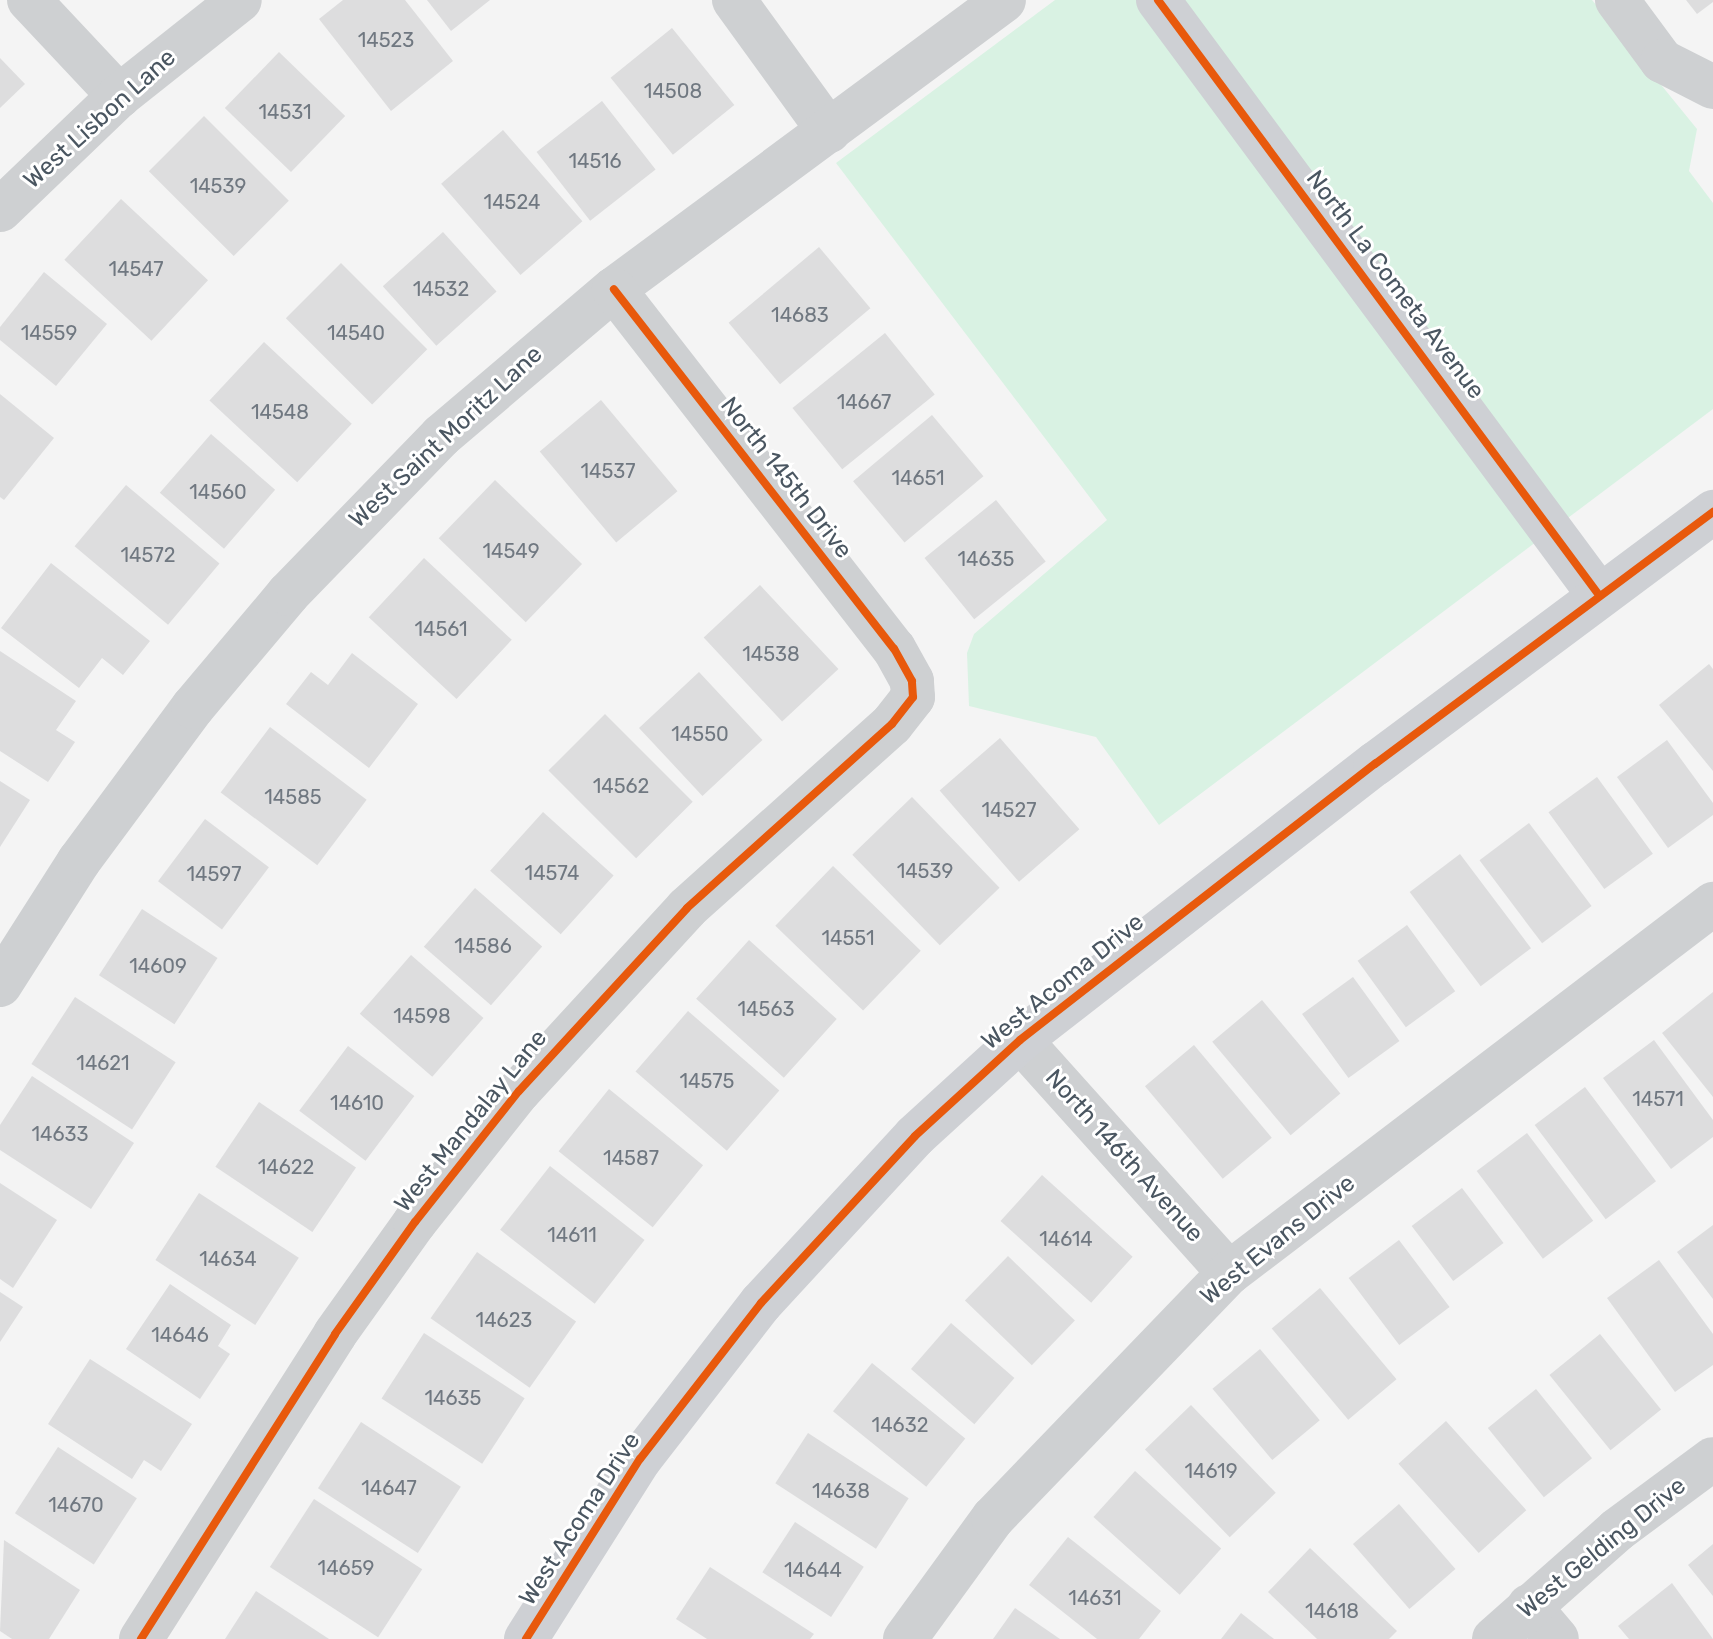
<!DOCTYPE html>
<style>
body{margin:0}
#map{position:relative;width:1713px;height:1639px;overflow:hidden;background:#f4f4f4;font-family:Rubik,sans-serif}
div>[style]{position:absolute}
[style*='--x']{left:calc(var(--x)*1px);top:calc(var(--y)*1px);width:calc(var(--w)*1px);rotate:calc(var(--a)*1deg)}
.green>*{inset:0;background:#d9f2e3}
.building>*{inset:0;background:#ddddde;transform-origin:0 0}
.street>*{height:44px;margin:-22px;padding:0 22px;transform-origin:22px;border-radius:22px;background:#ced0d2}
.secondary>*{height:44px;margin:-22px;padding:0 22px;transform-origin:22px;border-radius:22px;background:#ced0d4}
.cycleway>*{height:8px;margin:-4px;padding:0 4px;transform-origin:4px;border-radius:4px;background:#e8590c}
span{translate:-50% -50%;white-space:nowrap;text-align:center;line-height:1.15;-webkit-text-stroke:6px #fff;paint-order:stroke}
.number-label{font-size:20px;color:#707881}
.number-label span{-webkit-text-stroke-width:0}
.street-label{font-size:24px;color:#4a5661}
</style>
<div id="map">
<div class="green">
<div style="clip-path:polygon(1055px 0,1592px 0,1697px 129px,1689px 171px,1713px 203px,1713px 409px,1159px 825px,1096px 737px,969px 706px,967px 653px,974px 634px,1107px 520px,836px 163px)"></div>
</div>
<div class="building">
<div style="clip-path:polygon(343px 0,405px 0,453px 61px,391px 111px,319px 19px)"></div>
<div style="clip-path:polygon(427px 0,490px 0,451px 31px)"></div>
<div style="clip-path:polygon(1686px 0,1713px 0,1713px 2px,1697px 14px)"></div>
<div style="left:672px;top:28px;width:99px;height:79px;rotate:51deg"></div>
<div style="left:279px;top:52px;width:92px;height:78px;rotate:44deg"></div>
<div style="clip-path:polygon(0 58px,25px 84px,0 108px)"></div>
<div style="left:602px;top:101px;width:87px;height:83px;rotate:52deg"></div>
<div style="left:204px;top:116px;width:120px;height:78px;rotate:45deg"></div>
<div style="left:503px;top:130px;width:121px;height:82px;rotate:49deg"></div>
<div style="left:121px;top:199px;width:119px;height:83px;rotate:43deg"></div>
<div style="left:443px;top:232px;width:80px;height:81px;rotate:48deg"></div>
<div style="left:819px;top:247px;width:80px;height:118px;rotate:50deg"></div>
<div style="left:341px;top:263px;width:122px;height:78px;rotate:45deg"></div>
<div style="clip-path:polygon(44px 272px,107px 324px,56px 386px,0 340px,0 327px)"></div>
<div style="left:885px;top:333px;width:79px;height:119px;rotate:51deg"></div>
<div style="left:264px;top:342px;width:120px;height:80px;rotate:43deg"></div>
<div style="clip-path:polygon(0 394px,54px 438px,4px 500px,0 497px)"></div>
<div style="left:601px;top:400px;width:119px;height:80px;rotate:50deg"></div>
<div style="left:932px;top:415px;width:80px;height:103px;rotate:50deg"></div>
<div style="left:211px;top:434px;width:85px;height:78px;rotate:41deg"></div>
<div style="left:495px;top:480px;width:121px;height:81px;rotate:44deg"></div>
<div style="left:126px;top:485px;width:122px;height:80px;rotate:40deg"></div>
<div style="left:996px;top:500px;width:79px;height:92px;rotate:51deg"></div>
<div style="left:424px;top:558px;width:120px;height:81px;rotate:43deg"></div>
<div style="clip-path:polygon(51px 563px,150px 641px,123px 675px,102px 658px,79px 688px,1px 628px)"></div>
<div style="left:760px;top:585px;width:115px;height:77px;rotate:47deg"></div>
<div style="clip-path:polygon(0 651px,76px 701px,56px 730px,75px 742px,48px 782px,0 751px)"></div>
<div style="clip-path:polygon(352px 653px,418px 704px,369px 768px,286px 704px,311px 672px,328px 685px)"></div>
<div style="clip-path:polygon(1709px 664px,1713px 669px,1713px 771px,1659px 705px)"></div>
<div style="left:699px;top:672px;width:93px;height:82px;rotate:47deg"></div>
<div style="left:605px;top:714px;width:124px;height:80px;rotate:45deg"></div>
<div style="left:270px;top:727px;width:121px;height:82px;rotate:37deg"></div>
<div style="left:1000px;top:738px;width:121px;height:80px;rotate:49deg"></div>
<div style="clip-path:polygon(1667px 740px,1713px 803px,1713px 815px,1668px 848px,1617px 777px)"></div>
<div style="left:1597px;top:777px;width:95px;height:60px;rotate:54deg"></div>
<div style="clip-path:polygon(0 781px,30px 800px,0 847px)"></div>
<div style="left:912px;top:797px;width:126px;height:83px;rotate:46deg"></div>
<div style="left:543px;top:812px;width:95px;height:79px;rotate:42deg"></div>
<div style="left:205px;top:819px;width:80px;height:78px;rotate:37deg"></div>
<div style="left:1529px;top:823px;width:104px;height:62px;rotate:53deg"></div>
<div style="left:1460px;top:854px;width:118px;height:63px;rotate:53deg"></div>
<div style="left:833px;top:866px;width:122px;height:83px;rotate:44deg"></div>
<div style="left:475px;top:888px;width:89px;height:78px;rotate:41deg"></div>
<div style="left:142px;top:909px;width:90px;height:79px;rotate:33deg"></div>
<div style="left:1407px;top:925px;width:82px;height:61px;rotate:54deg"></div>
<div style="left:749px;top:940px;width:118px;height:79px;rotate:42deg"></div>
<div style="left:411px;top:955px;width:96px;height:78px;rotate:41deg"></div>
<div style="left:1353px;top:977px;width:79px;height:63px;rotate:54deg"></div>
<div style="clip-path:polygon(1713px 992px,1713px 1097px,1662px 1033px)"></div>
<div style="left:75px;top:997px;width:120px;height:80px;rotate:33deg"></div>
<div style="left:1262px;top:1000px;width:122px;height:65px;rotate:50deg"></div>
<div style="left:688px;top:1011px;width:121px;height:80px;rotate:41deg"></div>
<div style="clip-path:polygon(1654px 1040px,1713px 1120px,1713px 1137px,1671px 1169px,1603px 1078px)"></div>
<div style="left:1194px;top:1045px;width:121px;height:64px;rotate:50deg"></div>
<div style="left:348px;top:1046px;width:83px;height:81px;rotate:37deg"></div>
<div style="clip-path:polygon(32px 1076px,134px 1143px,91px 1209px,0 1150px,0 1125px)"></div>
<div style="left:1585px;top:1087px;width:118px;height:63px;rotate:53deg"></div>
<div style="left:609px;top:1089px;width:121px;height:80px;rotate:39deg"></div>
<div style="left:259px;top:1102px;width:117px;height:78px;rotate:34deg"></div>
<div style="left:1527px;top:1133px;width:110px;height:63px;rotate:53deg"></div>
<div style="left:550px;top:1166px;width:120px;height:81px;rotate:38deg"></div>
<div style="left:1042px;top:1175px;width:122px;height:62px;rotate:42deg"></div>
<div style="clip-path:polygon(0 1183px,57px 1220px,13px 1288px,0 1279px)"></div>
<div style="left:1462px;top:1188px;width:69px;height:63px;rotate:53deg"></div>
<div style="left:199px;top:1193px;width:119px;height:80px;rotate:33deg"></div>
<div style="clip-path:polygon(1713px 1225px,1713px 1299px,1677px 1252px)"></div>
<div style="left:1399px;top:1240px;width:84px;height:63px;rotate:53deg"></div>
<div style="left:477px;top:1252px;width:121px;height:81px;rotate:35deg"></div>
<div style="left:1008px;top:1256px;width:93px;height:62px;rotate:44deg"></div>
<div style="clip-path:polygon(1659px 1260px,1713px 1334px,1713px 1365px,1675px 1392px,1607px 1298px)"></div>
<div style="clip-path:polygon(170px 1284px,231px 1325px,218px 1346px,230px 1354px,200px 1399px,126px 1349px)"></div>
<div style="left:1320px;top:1288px;width:119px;height:63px;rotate:50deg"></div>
<div style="clip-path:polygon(0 1292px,23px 1307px,0 1342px)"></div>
<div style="left:951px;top:1323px;width:84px;height:61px;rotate:41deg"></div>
<div style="left:424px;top:1333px;width:120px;height:78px;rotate:33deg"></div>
<div style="left:1600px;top:1334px;width:97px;height:65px;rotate:51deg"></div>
<div style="left:1260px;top:1349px;width:93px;height:62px;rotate:50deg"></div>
<div style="clip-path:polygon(90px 1359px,192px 1424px,161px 1471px,144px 1460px,132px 1479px,48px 1424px)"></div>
<div style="left:872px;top:1363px;width:120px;height:62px;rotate:39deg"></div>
<div style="left:1536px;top:1389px;width:89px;height:62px;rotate:51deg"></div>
<div style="left:1191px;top:1405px;width:122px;height:64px;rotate:46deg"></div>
<div style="left:1446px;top:1421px;width:120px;height:64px;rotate:48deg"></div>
<div style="left:361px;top:1422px;width:119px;height:79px;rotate:33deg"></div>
<div style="left:808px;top:1433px;width:120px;height:60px;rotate:33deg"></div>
<div style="left:58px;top:1447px;width:94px;height:79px;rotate:33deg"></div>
<div style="left:1135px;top:1471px;width:116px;height:62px;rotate:42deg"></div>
<div style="left:314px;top:1499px;width:129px;height:81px;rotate:33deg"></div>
<div style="left:1399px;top:1504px;width:86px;height:61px;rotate:49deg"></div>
<div style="left:795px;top:1522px;width:82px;height:60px;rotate:33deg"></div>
<div style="clip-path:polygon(1068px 1537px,1161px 1611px,1139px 1639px,1097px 1639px,1029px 1585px)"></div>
<div style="clip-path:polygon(4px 1540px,80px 1590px,49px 1639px,12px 1639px,0 1631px)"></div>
<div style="clip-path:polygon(1713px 1544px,1713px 1596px,1688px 1565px)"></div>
<div style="clip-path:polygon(1310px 1548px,1397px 1631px,1389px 1639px,1317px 1639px,1268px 1592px)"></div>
<div style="clip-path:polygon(710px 1567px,814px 1634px,810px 1639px,707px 1639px,676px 1619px)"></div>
<div style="clip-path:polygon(1672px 1583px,1713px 1639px,1629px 1639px,1618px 1626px)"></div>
<div style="clip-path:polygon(256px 1591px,329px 1639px,225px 1639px)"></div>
<div style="clip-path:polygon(1015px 1608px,1060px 1639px,993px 1639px)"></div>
<div style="clip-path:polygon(1241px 1613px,1274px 1639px,1221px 1639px)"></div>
</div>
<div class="street">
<div style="--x:29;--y:0;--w:132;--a:46.8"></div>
<div style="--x:734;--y:0;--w:162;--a:54.1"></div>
<div style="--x:1617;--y:0;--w:76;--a:53.6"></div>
<div style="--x:1662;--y:61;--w:57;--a:27"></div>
<div style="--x:0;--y:210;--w:165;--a:-43.8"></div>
<div style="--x:119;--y:96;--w:154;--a:-38.4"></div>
<div style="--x:0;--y:985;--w:147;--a:-57.5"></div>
<div style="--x:79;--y:861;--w:192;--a:-53.5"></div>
<div style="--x:193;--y:707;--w:148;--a:-49.9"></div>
<div style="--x:288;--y:594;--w:220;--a:-45.9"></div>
<div style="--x:441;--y:436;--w:227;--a:-40.4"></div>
<div style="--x:614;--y:289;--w:485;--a:-36.5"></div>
<div style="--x:1020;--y:1040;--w:313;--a:48.1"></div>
<div style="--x:1529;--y:1606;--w:43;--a:49.7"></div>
<div style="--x:141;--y:1639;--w:361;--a:-57.5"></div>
<div style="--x:335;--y:1334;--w:138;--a:-54.5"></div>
<div style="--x:415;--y:1222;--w:167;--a:-51.6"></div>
<div style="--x:519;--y:1091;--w:248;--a:-47.4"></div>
<div style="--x:687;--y:908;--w:275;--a:-41.9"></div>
<div style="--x:892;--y:724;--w:34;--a:-52"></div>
<div style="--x:913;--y:697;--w:16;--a:-94"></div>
<div style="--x:912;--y:681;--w:37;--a:-119"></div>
<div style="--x:894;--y:649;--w:456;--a:-127.9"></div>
<div style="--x:905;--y:1639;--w:150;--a:-54"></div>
<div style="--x:993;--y:1518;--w:340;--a:-46.1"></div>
<div style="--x:1229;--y:1273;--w:609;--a:-37.32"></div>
<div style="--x:1494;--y:1639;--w:164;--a:-41.5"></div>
<div style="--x:1617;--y:1530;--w:119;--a:-36.5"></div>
</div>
<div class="secondary">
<div style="--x:1158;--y:0;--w:741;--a:53.46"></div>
<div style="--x:526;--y:1639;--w:213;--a:-57.7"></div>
<div style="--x:640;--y:1459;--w:197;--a:-52.2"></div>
<div style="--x:761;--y:1303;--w:227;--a:-47.3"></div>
<div style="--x:915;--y:1136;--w:142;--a:-42.4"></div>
<div style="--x:1020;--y:1040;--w:450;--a:-37.9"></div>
<div style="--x:1375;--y:764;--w:422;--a:-36.7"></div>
</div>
<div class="cycleway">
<div style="--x:1158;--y:0;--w:741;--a:53.46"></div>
<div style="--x:141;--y:1639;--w:361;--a:-57.5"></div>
<div style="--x:335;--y:1334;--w:138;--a:-54.5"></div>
<div style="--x:415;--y:1222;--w:167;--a:-51.6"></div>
<div style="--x:519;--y:1091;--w:248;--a:-47.4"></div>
<div style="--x:687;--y:908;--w:275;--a:-41.9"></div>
<div style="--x:892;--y:724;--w:34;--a:-52"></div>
<div style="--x:913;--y:697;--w:16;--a:-94"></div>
<div style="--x:912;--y:681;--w:37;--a:-119"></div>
<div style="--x:894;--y:649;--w:456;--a:-127.9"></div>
<div style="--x:526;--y:1639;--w:213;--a:-57.7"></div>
<div style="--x:640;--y:1459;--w:197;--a:-52.2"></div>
<div style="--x:761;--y:1303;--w:227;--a:-47.3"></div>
<div style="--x:915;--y:1136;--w:142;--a:-42.4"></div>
<div style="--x:1020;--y:1040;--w:450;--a:-37.9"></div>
<div style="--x:1375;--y:764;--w:422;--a:-36.7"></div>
</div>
<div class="number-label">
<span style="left:386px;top:40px">14523</span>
<span style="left:673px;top:91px">14508</span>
<span style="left:285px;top:112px">14531</span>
<span style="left:595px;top:161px">14516</span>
<span style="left:218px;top:186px">14539</span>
<span style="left:512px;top:202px">14524</span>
<span style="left:136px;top:269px">14547</span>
<span style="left:441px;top:289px">14532</span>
<span style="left:800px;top:315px">14683</span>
<span style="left:49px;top:333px">14559</span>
<span style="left:356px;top:333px">14540</span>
<span style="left:864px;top:402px">14667</span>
<span style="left:280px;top:412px">14548</span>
<span style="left:608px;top:471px">14537</span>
<span style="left:918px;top:478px">14651</span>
<span style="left:218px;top:492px">14560</span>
<span style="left:511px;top:551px">14549</span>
<span style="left:148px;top:555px">14572</span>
<span style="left:986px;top:559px">14635</span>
<span style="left:441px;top:629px">14561</span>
<span style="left:771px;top:654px">14538</span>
<span style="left:700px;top:734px">14550</span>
<span style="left:621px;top:786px">14562</span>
<span style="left:293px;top:797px">14585</span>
<span style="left:1009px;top:810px">14527</span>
<span style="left:925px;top:871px">14539</span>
<span style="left:552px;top:873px">14574</span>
<span style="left:214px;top:874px">14597</span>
<span style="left:848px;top:938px">14551</span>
<span style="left:483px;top:946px">14586</span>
<span style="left:158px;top:966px">14609</span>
<span style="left:766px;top:1009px">14563</span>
<span style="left:422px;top:1016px">14598</span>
<span style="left:103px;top:1063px">14621</span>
<span style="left:707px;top:1081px">14575</span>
<span style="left:1658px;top:1099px">14571</span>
<span style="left:357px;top:1103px">14610</span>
<span style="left:60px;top:1134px">14633</span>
<span style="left:631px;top:1158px">14587</span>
<span style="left:286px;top:1167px">14622</span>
<span style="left:572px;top:1235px">14611</span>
<span style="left:1066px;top:1239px">14614</span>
<span style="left:228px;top:1259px">14634</span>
<span style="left:504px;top:1320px">14623</span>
<span style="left:180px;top:1335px">14646</span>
<span style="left:453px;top:1398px">14635</span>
<span style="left:900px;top:1425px">14632</span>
<span style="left:1211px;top:1471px">14619</span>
<span style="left:389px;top:1488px">14647</span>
<span style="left:841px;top:1491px">14638</span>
<span style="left:76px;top:1505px">14670</span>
<span style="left:346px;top:1568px">14659</span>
<span style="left:813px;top:1570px">14644</span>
<span style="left:1095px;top:1598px">14631</span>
<span style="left:1332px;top:1611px">14618</span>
</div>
<div class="street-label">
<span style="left:100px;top:119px;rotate:-42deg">West Lisbon Lane</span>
<span style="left:1395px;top:285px;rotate:53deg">North La Cometa Avenue</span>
<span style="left:446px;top:437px;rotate:-43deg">West Saint Moritz Lane</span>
<span style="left:786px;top:478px;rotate:52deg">North 145th Drive</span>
<span style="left:1063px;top:982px;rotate:-39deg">West Acoma Drive</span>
<span style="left:471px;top:1121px;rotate:-51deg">West Mandalay Lane</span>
<span style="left:1124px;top:1156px;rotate:48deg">North 146th Avenue</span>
<span style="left:1278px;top:1240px;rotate:-39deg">West Evans Drive</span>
<span style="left:580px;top:1519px;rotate:-57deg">West Acoma Drive</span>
<span style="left:1602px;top:1548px;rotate:-39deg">West Gelding Drive</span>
</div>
</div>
